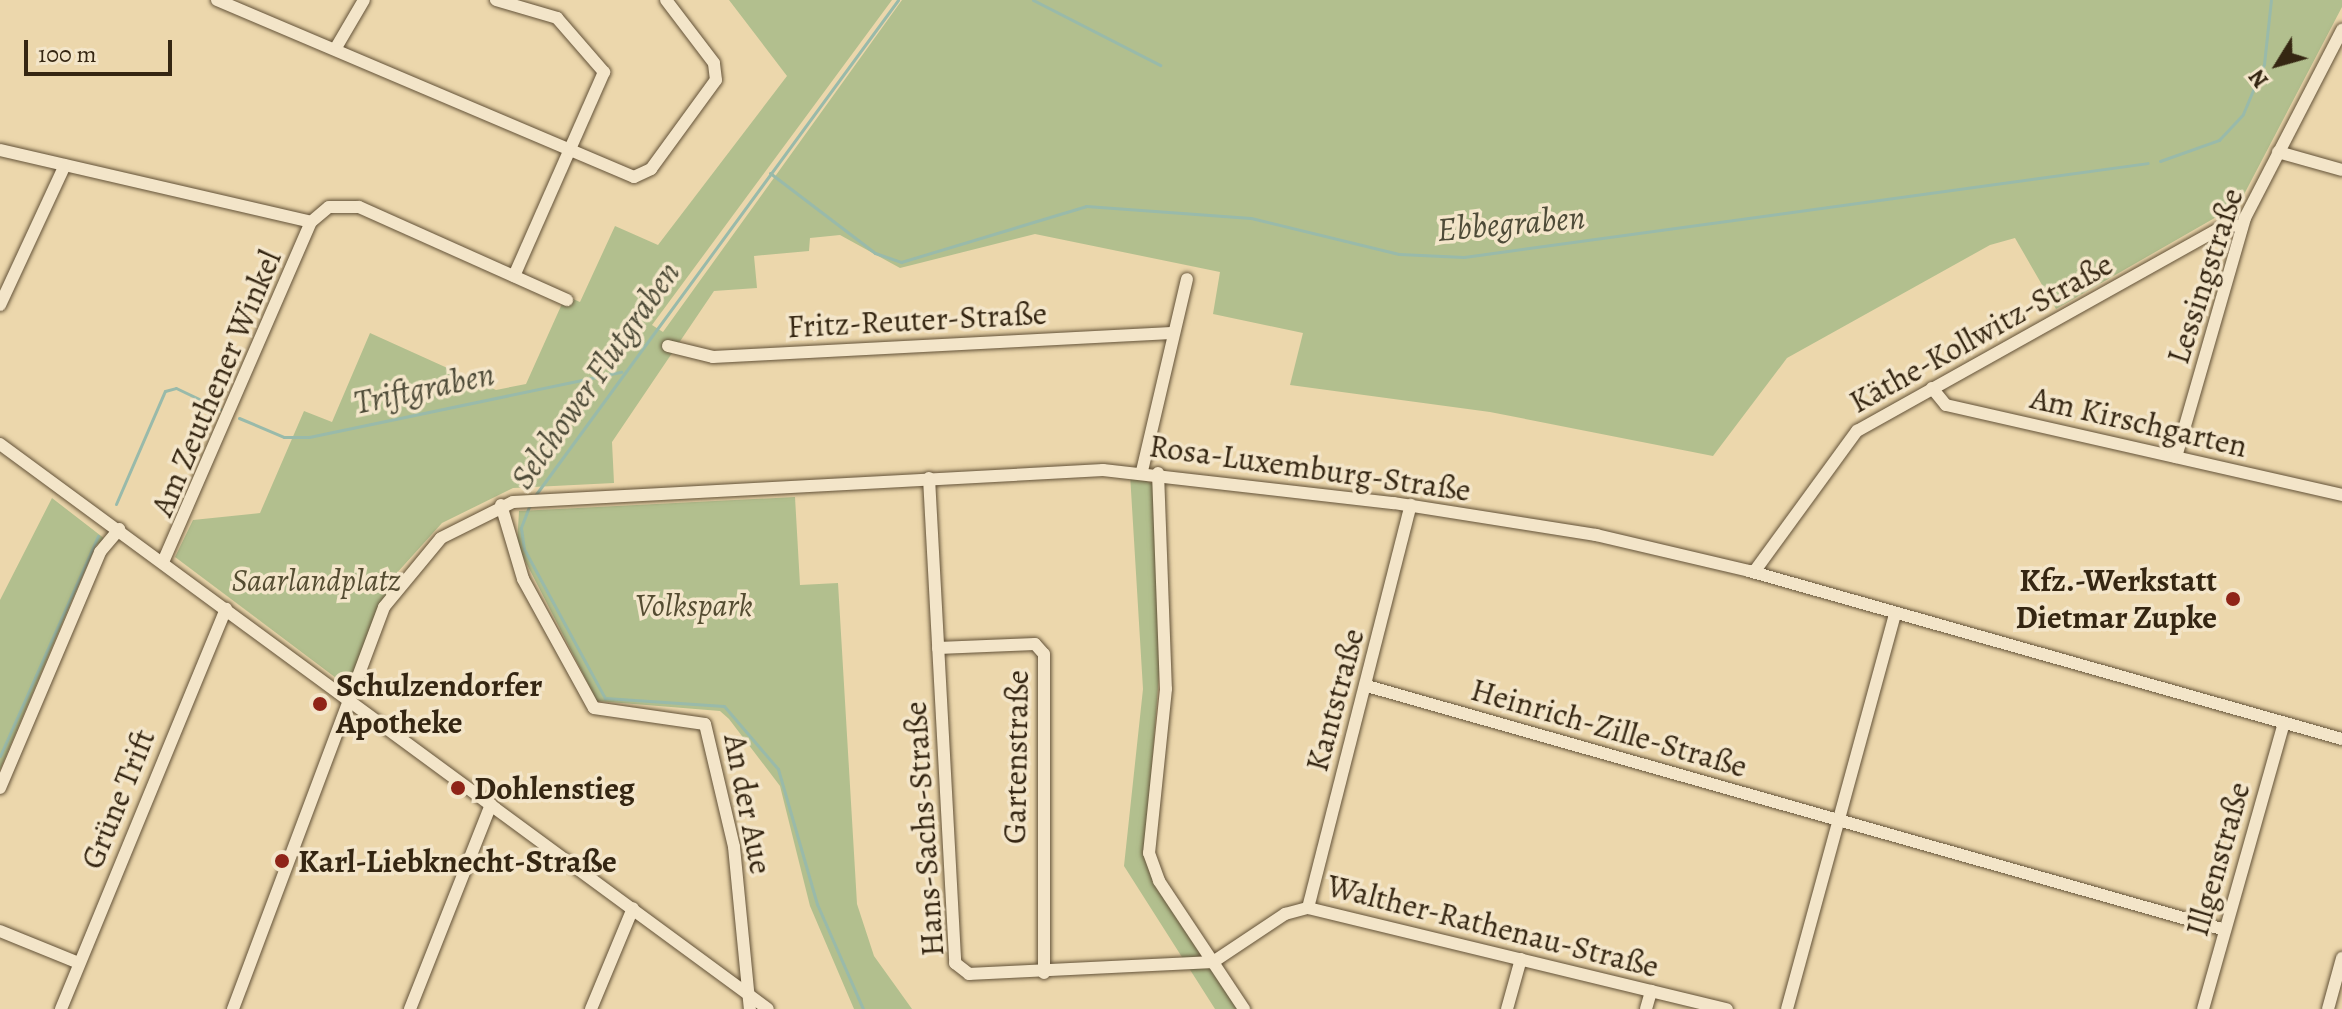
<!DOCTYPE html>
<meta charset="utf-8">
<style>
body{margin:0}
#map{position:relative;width:2342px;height:1009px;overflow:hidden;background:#ecd7ac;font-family:Alegreya,serif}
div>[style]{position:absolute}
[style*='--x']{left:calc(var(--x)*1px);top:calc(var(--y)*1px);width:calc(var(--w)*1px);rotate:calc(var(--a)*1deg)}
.green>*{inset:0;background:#b2bf8e}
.stream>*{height:3px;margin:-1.5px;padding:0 1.5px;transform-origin:1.5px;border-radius:1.5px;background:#99baaa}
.roads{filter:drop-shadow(0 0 2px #635238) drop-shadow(0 0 2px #635238)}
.minor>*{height:12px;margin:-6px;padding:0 6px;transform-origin:6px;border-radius:6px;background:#f3e5c9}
.dots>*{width:22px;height:22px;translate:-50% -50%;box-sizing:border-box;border:4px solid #f3e5c9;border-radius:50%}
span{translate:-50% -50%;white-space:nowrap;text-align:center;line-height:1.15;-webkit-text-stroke:7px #f3e5c9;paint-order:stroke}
.street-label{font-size:32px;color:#352612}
.park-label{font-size:32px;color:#544c31;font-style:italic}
.poi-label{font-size:32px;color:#352612;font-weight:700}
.right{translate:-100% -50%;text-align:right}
.left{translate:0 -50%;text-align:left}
.water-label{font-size:34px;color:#4e4b38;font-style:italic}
.north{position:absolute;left:2238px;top:24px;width:80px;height:80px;-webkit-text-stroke:6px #f3e5c9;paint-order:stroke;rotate:233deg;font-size:22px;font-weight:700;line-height:32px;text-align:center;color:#352612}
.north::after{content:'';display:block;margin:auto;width:28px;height:36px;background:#352612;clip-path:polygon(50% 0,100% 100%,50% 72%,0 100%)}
.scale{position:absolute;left:24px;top:40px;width:148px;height:36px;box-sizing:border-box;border:4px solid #352612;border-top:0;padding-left:10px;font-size:24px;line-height:28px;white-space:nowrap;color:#352612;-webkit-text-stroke:6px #f3e5c9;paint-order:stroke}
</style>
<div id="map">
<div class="green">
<div style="clip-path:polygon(729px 0,892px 0,652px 325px,663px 332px,902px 0,2342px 0,2342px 7px,2239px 204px,2056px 309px,2015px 238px,1990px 245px,1787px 358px,1713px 456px,1490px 412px,1290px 385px,1303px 333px,1213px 314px,1220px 272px,1035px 234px,900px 268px,840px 235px,810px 238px,809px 251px,754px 256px,757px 288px,714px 291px,612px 442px,614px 483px,513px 488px,442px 523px,395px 575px,348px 687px,175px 557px,193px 520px,260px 513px,304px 411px,332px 422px,370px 333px,496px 390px,526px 384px,561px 306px,566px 296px,580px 302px,615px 226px,658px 245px,787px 76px)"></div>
<div style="clip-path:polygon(1130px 474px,1153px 484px,1160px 662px,1145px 854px,1239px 1009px,1215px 1009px,1124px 866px,1143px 689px)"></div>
<div style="clip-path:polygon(795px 497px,800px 585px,838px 583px,857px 904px,874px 956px,912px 1009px,854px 1009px,810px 906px,780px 786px,729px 719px,720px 711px,597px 701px,517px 545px,519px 511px)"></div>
<div style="clip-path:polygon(52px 498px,105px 539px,95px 546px,0 770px,0 600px)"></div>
</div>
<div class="stream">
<div style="--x:1033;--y:0;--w:143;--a:27.1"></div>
<div style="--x:2160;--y:161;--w:63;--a:-19.6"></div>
<div style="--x:2219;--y:140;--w:35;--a:-47"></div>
<div style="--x:2243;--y:114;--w:54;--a:-67.2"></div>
<div style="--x:2264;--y:64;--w:64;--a:-83.8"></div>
<div style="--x:770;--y:173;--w:132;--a:37.3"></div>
<div style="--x:875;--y:253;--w:28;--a:19"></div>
<div style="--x:901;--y:262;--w:193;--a:-16.8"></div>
<div style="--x:1086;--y:206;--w:165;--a:4.2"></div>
<div style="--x:1251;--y:218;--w:152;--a:13.7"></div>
<div style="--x:1399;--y:254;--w:65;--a:2.6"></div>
<div style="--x:1464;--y:257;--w:690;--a:-7.82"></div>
<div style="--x:239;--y:418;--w:49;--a:22.9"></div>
<div style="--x:284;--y:437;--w:25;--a:0"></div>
<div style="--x:309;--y:437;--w:319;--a:-11.8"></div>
<div style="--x:534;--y:497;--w:616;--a:-53.78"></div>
<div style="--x:116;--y:504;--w:123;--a:-66.6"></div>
<div style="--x:165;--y:391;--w:11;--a:-15"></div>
<div style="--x:176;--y:388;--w:49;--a:25.5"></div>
<div style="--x:530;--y:504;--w:26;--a:111"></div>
<div style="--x:521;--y:528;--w:21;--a:82"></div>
<div style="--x:524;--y:549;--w:170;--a:61.5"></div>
<div style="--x:605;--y:698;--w:119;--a:3.8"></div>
<div style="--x:724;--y:706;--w:83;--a:49.4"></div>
<div style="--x:778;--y:769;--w:141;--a:73.9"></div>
<div style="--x:817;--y:904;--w:115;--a:66.3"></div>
<div style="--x:0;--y:756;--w:241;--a:-66"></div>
</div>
<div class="roads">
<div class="minor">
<div style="--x:217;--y:0;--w:453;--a:23"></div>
<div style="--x:634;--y:177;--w:19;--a:-25"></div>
<div style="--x:651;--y:169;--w:110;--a:-53.9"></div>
<div style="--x:716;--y:80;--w:17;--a:-97"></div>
<div style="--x:714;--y:63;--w:79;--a:-127.3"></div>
<div style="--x:496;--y:0;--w:64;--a:16.4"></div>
<div style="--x:557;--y:18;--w:72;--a:49"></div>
<div style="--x:604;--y:72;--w:223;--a:113.8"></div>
<div style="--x:337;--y:46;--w:53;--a:-59.6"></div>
<div style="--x:0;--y:150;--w:319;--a:13"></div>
<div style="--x:2278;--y:152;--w:66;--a:15.7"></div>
<div style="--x:0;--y:305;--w:154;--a:-65.1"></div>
<div style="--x:668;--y:346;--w:46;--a:13.7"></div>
<div style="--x:713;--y:357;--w:459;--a:-3"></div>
<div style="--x:1932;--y:388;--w:22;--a:51"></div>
<div style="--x:1946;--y:405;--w:406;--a:12.8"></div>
<div style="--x:0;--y:444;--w:953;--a:36.34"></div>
<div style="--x:2176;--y:457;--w:249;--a:-73.9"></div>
<div style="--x:2245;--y:218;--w:212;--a:-62.7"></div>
<div style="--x:1142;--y:471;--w:197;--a:-76.8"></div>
<div style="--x:1158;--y:473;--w:216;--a:87.9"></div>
<div style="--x:1166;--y:689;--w:165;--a:95.9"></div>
<div style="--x:1149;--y:853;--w:30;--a:70"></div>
<div style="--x:1159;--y:881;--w:154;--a:56.4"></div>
<div style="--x:929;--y:478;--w:486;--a:86.9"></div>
<div style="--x:955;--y:963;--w:18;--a:38"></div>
<div style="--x:969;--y:974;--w:244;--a:-2.8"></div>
<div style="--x:501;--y:505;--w:77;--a:73.4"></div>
<div style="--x:523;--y:579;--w:147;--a:61.2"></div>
<div style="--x:594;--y:708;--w:112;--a:8.2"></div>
<div style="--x:705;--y:724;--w:126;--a:76.7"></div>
<div style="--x:734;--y:847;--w:163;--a:84.4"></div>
<div style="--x:163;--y:562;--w:371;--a:-66.5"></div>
<div style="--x:311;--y:222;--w:23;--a:-40"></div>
<div style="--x:329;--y:207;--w:30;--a:0"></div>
<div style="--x:359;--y:207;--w:228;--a:24.1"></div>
<div style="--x:1754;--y:572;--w:175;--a:-53.9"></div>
<div style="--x:1857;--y:431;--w:424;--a:-29.2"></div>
<div style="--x:2227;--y:224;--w:15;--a:11"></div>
<div style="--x:938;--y:648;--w:97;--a:-2.4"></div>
<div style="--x:1035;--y:644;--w:13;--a:48"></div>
<div style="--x:1044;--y:654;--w:319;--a:90"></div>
<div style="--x:1367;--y:686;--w:892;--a:15.87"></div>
<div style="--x:0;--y:788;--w:256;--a:-67"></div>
<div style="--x:100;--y:552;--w:30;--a:-50"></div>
<div style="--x:1308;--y:908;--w:416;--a:-75.7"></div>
<div style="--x:0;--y:931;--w:85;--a:22.1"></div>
<div style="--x:1213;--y:962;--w:87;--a:-33.7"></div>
<div style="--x:1285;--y:914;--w:24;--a:-15"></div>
<div style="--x:1308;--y:908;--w:431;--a:13.6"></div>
<div style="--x:61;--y:1009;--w:433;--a:-67.6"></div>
<div style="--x:233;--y:1009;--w:429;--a:-69.4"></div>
<div style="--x:384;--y:607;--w:89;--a:-50.4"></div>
<div style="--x:441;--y:538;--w:80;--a:-26.6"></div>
<div style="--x:513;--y:502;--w:591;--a:-3.1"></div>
<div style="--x:1103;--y:470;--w:293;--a:6.5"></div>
<div style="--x:1394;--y:503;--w:205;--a:9"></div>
<div style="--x:1596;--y:535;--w:157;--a:13.2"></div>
<div style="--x:1749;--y:571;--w:616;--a:15.82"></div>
<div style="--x:410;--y:1009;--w:220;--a:-68.4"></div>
<div style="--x:591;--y:1009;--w:109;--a:-67.4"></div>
<div style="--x:1507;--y:1009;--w:52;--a:-74.4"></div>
<div style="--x:1646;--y:1009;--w:19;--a:-74"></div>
<div style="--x:1787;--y:1009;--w:410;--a:-74.7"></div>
<div style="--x:2203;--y:1009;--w:297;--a:-74.2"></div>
<div style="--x:2328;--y:1009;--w:53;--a:-74.6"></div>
</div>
</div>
<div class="dots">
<div style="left:2233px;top:599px;background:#8f2418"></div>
<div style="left:320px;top:704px;background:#8f2418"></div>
<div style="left:458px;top:788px;background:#8f2418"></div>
<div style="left:282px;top:861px;background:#8f2418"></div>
</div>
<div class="street-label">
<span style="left:2205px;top:276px;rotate:-72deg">Lessingstraße</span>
<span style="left:917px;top:320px;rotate:-3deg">Fritz-Reuter-Straße</span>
<span style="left:1981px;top:333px;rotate:-29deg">Käthe-Kollwitz-Straße</span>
<span style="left:216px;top:383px;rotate:-67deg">Am Zeuthener Winkel</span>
<span style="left:2139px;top:422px;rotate:13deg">Am Kirschgarten</span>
<span style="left:1310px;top:468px;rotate:8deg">Rosa-Luxemburg-Straße</span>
<span style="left:1335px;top:700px;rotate:-75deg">Kantstraße</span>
<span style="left:1609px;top:728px;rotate:16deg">Heinrich-Zille-Straße</span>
<span style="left:1016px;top:757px;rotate:-89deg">Gartenstraße</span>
<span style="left:118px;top:799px;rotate:-68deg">Grüne Trift</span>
<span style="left:748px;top:804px;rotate:79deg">An der Aue</span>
<span style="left:924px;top:829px;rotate:-94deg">Hans-Sachs-Straße</span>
<span style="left:2218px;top:859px;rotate:-74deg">Illgenstraße</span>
<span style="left:1493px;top:926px;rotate:14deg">Walther-Rathenau-Straße</span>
</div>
<div class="park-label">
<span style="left:316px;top:580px">Saarlandplatz</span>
<span style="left:694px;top:605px">Volkspark</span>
</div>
<div class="poi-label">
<span class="right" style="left:2217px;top:599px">Kfz.-Werkstatt<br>Dietmar Zupke</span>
<span class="left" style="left:336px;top:704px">Schulzendorfer<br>Apotheke</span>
<span class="left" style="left:474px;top:788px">Dohlenstieg</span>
<span class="left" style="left:298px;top:861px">Karl-Liebknecht-Straße</span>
</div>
<div class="water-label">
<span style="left:1511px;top:223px;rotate:-5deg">Ebbegraben</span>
<span style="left:595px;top:375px;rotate:-55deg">Selchower Flutgraben</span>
<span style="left:424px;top:388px;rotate:-12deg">Triftgraben</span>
</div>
<div class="north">N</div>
<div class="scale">100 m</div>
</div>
